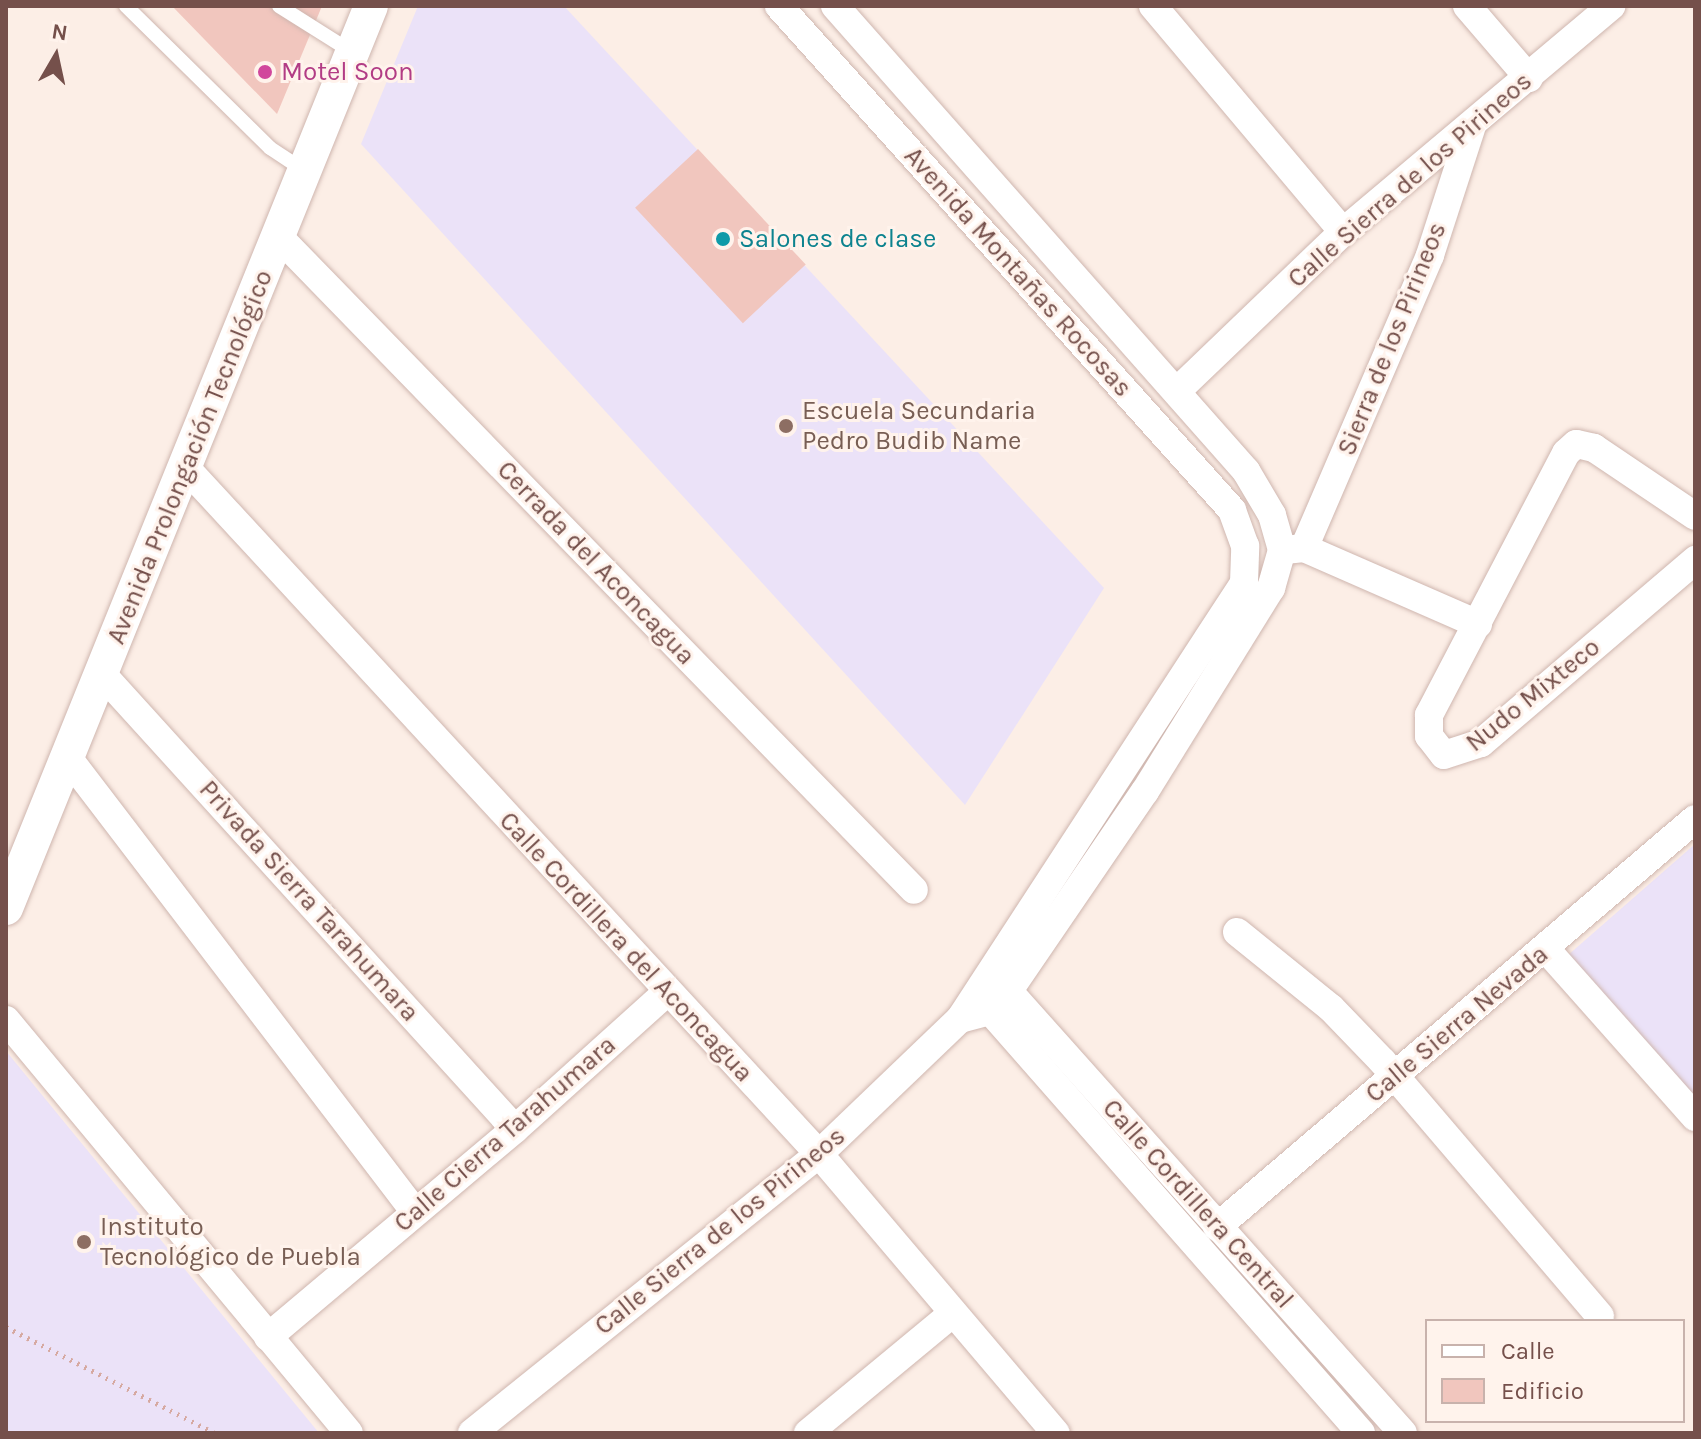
<!DOCTYPE html>
<meta charset="utf-8">
<style>
body{margin:0}
#map{position:relative;width:1701px;height:1439px;overflow:hidden;background:#fceee6;font-family:Karla,sans-serif}
div>[style]{position:absolute}
[style*='--x']{left:calc(var(--x)*1px);top:calc(var(--y)*1px);width:calc(var(--w)*1px);rotate:calc(var(--a)*1deg)}
.education>*{inset:0;background:#ebe2f8}
.building>*{inset:0;background:#f1c6be;transform-origin:0 0}
.path>*{height:5px;margin-top:-2.5px;transform-origin:0;background:repeating-linear-gradient(90deg,#d6a9a1 0 2px,transparent 0 8px)}
.roads{filter:drop-shadow(0 0 2px #cfb6af) drop-shadow(0 0 2px #cfb6af)}
.service>*{height:14px;margin:-7px;padding:0 7px;transform-origin:7px;border-radius:7px;background:#fff}
.minor>*{height:28px;margin:-14px;padding:0 14px;transform-origin:14px;border-radius:14px;background:#fff}
.tertiary>*{height:34px;margin:-17px;padding:0 17px;transform-origin:17px;border-radius:17px;background:#fff}
.dots>*{width:22px;height:22px;translate:-50% -50%;box-sizing:border-box;border:4px solid #fff3ec;border-radius:50%}
span{translate:-50% -50%;white-space:nowrap;text-align:center;line-height:1.15;-webkit-text-stroke:6px #fff3ec;paint-order:stroke}
.hotel-label{font-size:26px;color:#b23c85}
.left{translate:0 -50%;text-align:left}
.street-label{font-size:26px;color:#75504b}
.culture-label{font-size:26px;color:#0d838f}
.education-label{font-size:26px;color:#785e54}
.frame{position:absolute;inset:0;border:8px solid #75504b;pointer-events:none}
.legend{position:absolute;left:1425px;top:1319px;width:260px;height:104px;box-sizing:border-box;background:#fff3ec;border:2px solid #c8b2ac;margin:0;padding:10px 14px;list-style:none;font-size:24px;color:#75504b}
.legend li{display:flex;align-items:center;gap:16px;height:40px}
.legend b{width:40px;border:2px solid #c8b2ac}
.north{position:absolute;left:16px;top:16px;width:80px;height:80px;-webkit-text-stroke:6px #fff3ec;paint-order:stroke;rotate:9deg;font-size:22px;font-weight:700;line-height:32px;text-align:center;color:#75504b}
.north::after{content:'';display:block;margin:auto;width:28px;height:36px;background:#75504b;clip-path:polygon(50% 0,100% 100%,50% 72%,0 100%)}
</style>
<div id="map">
<div class="education">
<div style="clip-path:polygon(418px 6px,564px 6px,1104px 588px,965px 805px,361px 144px)"></div>
<div style="clip-path:polygon(1695px 844px,1695px 1100px,1567px 956px)"></div>
<div style="clip-path:polygon(6px 1051px,319px 1433px,6px 1433px)"></div>
</div>
<div class="building">
<div style="clip-path:polygon(172px 6px,322px 6px,277px 114px)"></div>
<div style="left:698px;top:149px;width:158px;height:86px;rotate:47deg"></div>
</div>
<div class="path">
<div style="--x:6;--y:1327;--w:234;--a:26.9"></div>
</div>
<div class="roads">
<div class="service">
<div style="--x:126;--y:6;--w:202;--a:44.6"></div>
<div style="--x:270;--y:148;--w:42;--a:33.3"></div>
<div style="--x:279;--y:6;--w:86;--a:32.2"></div>
</div>
<div class="minor">
<div style="--x:835;--y:6;--w:621;--a:48.53"></div>
<div style="--x:1246;--y:471;--w:51;--a:59.4"></div>
<div style="--x:1272;--y:515;--w:36;--a:74"></div>
<div style="--x:1282;--y:550;--w:40;--a:106"></div>
<div style="--x:1271;--y:588;--w:239;--a:121.8"></div>
<div style="--x:1145;--y:791;--w:241;--a:124.3"></div>
<div style="--x:1009;--y:990;--w:28;--a:132"></div>
<div style="--x:990;--y:1011;--w:31;--a:165"></div>
<div style="--x:1153;--y:6;--w:295;--a:49.9"></div>
<div style="--x:1467;--y:6;--w:95;--a:49.3"></div>
<div style="--x:278;--y:236;--w:912;--a:45.8"></div>
<div style="--x:1177;--y:391;--w:230;--a:-43.8"></div>
<div style="--x:1343;--y:232;--w:351;--a:-40.1"></div>
<div style="--x:187;--y:469;--w:932;--a:47.3"></div>
<div style="--x:819;--y:1154;--w:366;--a:49.7"></div>
<div style="--x:1695;--y:516;--w:122;--a:-146"></div>
<div style="--x:1594;--y:448;--w:18;--a:-167"></div>
<div style="--x:1576;--y:444;--w:13;--a:138"></div>
<div style="--x:1566;--y:453;--w:296;--a:117.6"></div>
<div style="--x:1429;--y:715;--w:21;--a:90"></div>
<div style="--x:1429;--y:736;--w:24;--a:52"></div>
<div style="--x:1444;--y:755;--w:39;--a:-18"></div>
<div style="--x:1481;--y:743;--w:282;--a:-40.5"></div>
<div style="--x:1304;--y:548;--w:319;--a:-66.7"></div>
<div style="--x:1430;--y:255;--w:136;--a:-72"></div>
<div style="--x:1285;--y:550;--w:19;--a:-6"></div>
<div style="--x:1304;--y:548;--w:190;--a:23.6"></div>
<div style="--x:102;--y:674;--w:614;--a:47.77"></div>
<div style="--x:69;--y:759;--w:570;--a:52.63"></div>
<div style="--x:1237;--y:932;--w:121;--a:39"></div>
<div style="--x:1331;--y:1008;--w:75;--a:46.1"></div>
<div style="--x:1383;--y:1062;--w:334;--a:49.5"></div>
<div style="--x:1545;--y:948;--w:226;--a:48.4"></div>
<div style="--x:996;--y:977;--w:611;--a:48.25"></div>
<div style="--x:979;--y:998;--w:579;--a:48.71"></div>
<div style="--x:6;--y:1020;--w:537;--a:50.29"></div>
<div style="--x:1217;--y:1227;--w:628;--a:-40.48"></div>
<div style="--x:268;--y:1337;--w:323;--a:-40.1"></div>
<div style="--x:515;--y:1129;--w:205;--a:-42"></div>
<div style="--x:472;--y:1433;--w:445;--a:-38.8"></div>
<div style="--x:819;--y:1154;--w:195;--a:-43.8"></div>
<div style="--x:960;--y:1019;--w:520;--a:-56.92"></div>
<div style="--x:1244;--y:583;--w:37;--a:-88"></div>
<div style="--x:1245;--y:546;--w:38;--a:-110"></div>
<div style="--x:1232;--y:510;--w:678;--a:-131.95"></div>
<div style="--x:808;--y:1433;--w:188;--a:-39.6"></div>
</div>
<div class="tertiary">
<div style="--x:6;--y:908;--w:973;--a:-67.97"></div>
</div>
</div>
<div class="dots">
<div style="left:265px;top:72px;background:#d1479c"></div>
<div style="left:723px;top:239px;background:#0f9aa8"></div>
<div style="left:786px;top:426px;background:#8d6e63"></div>
<div style="left:84px;top:1242px;background:#8d6e63"></div>
</div>
<div class="hotel-label">
<span class="left" style="left:281px;top:72px">Motel Soon</span>
</div>
<div class="street-label">
<span style="left:1410px;top:180px;rotate:-41deg">Calle Sierra de los Pirineos</span>
<span style="left:1018px;top:272px;rotate:48deg">Avenida Montañas Rocosas</span>
<span style="left:1392px;top:339px;rotate:-68deg">Sierra de los Pirineos</span>
<span style="left:190px;top:457px;rotate:-68deg">Avenida Prolongación Tecnológico</span>
<span style="left:596px;top:563px;rotate:46deg">Cerrada del Aconcagua</span>
<span style="left:1533px;top:695px;rotate:-39deg">Nudo Mixteco</span>
<span style="left:309px;top:901px;rotate:48deg">Privada Sierra Tarahumara</span>
<span style="left:626px;top:947px;rotate:47deg">Calle Cordillera del Aconcagua</span>
<span style="left:1457px;top:1024px;rotate:-40deg">Calle Sierra Nevada</span>
<span style="left:505px;top:1134px;rotate:-41deg">Calle Cierra Tarahumara</span>
<span style="left:1198px;top:1204px;rotate:48deg">Calle Cordillera Central</span>
<span style="left:720px;top:1231px;rotate:-39deg">Calle Sierra de los Pirineos</span>
</div>
<div class="culture-label">
<span class="left" style="left:739px;top:239px">Salones de clase</span>
</div>
<div class="education-label">
<span class="left" style="left:802px;top:426px">Escuela Secundaria<br>Pedro Budib Name</span>
<span class="left" style="left:100px;top:1242px">Instituto<br>Tecnológico de Puebla</span>
</div>
<div class="frame"></div>
<ul class="legend">
<li><b style="height:10px;background:#fff"></b>Calle</li>
<li><b style="height:22px;background:#f1c6be"></b>Edificio</li>
</ul>
<div class="north">N</div>
</div>
